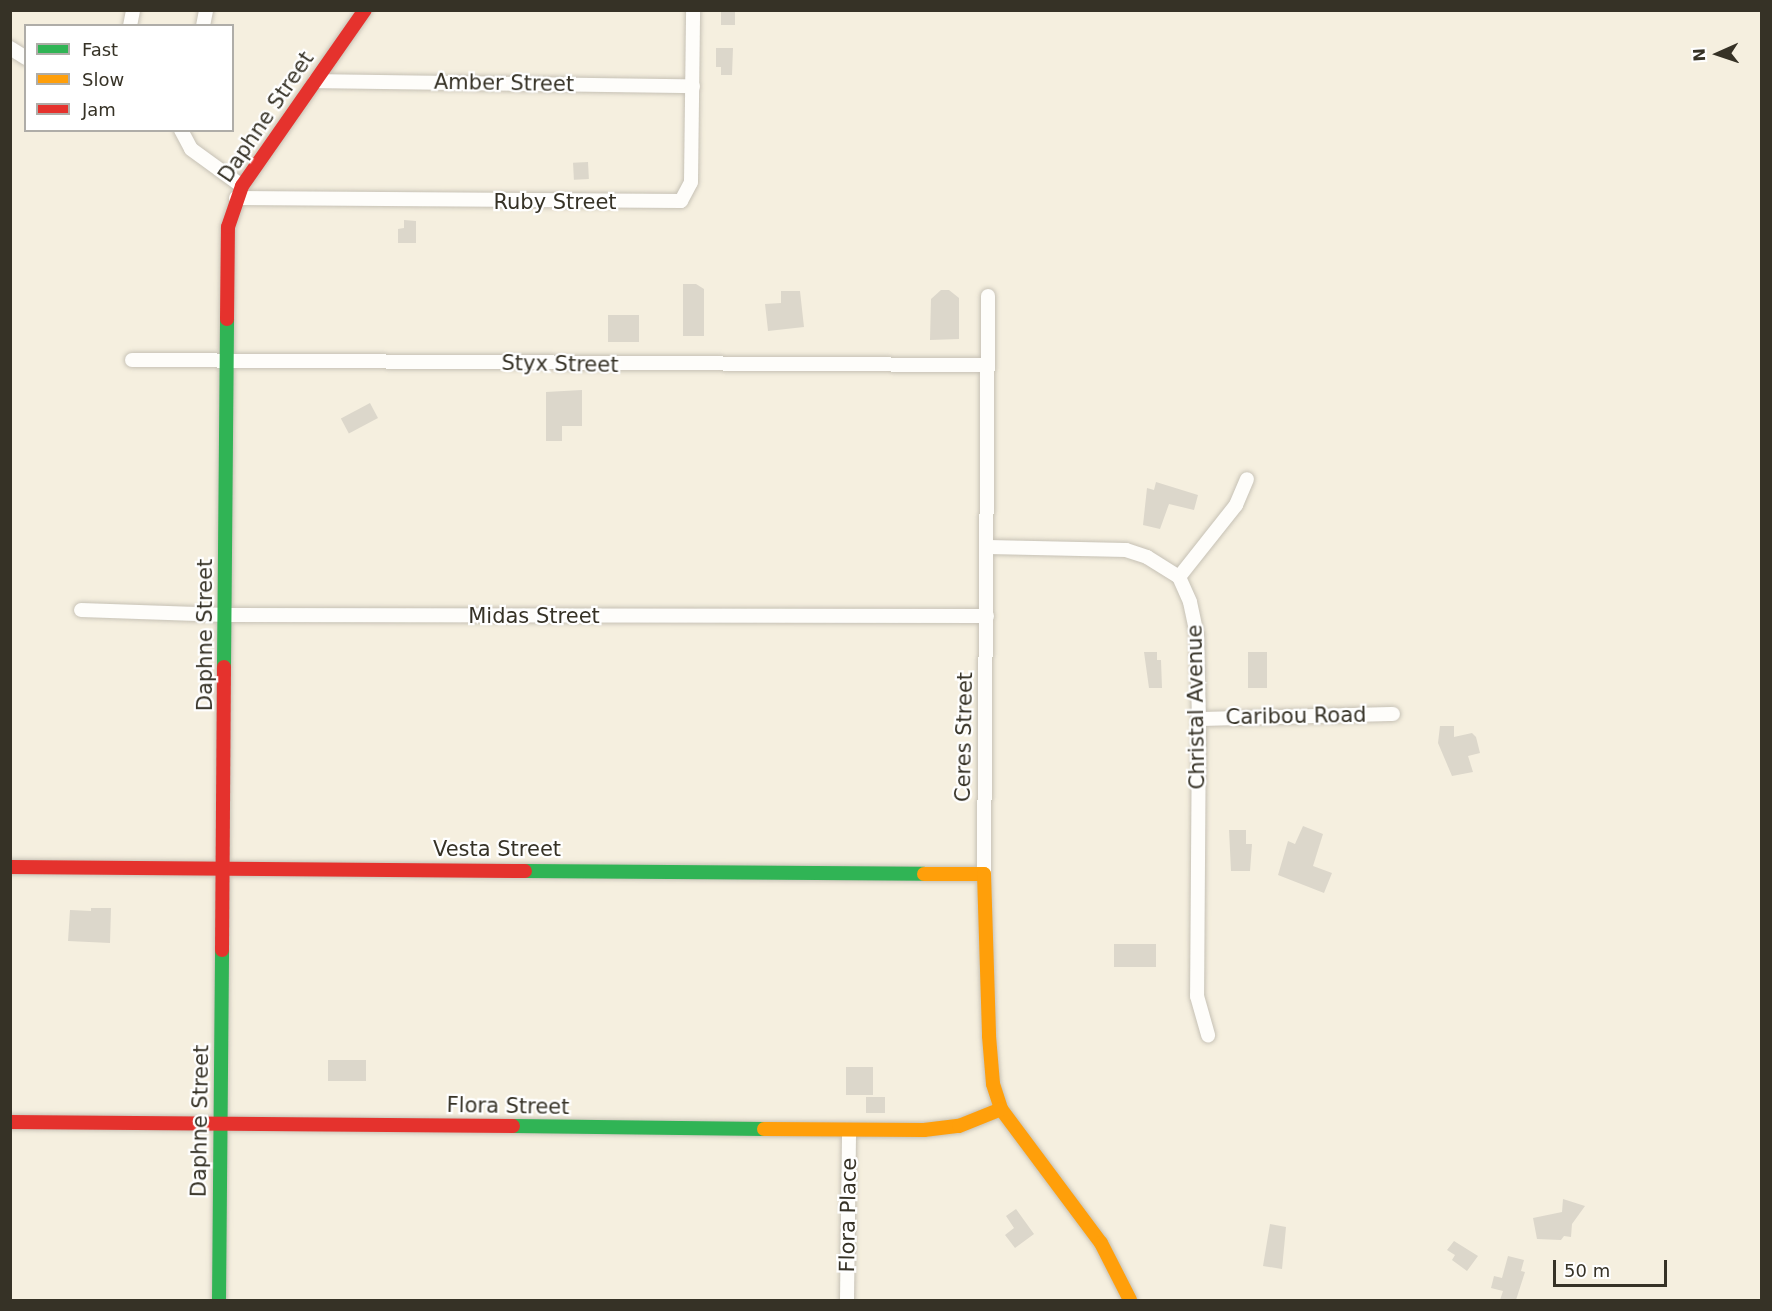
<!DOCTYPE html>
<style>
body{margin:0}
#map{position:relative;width:1772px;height:1311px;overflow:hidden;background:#f5efdf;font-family:"DejaVu Sans",sans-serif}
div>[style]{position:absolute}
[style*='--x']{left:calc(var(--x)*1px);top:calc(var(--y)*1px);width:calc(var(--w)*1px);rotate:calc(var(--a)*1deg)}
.building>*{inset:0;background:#dcd7cb;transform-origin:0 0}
.roads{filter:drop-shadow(0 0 2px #c6c1b5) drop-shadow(0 0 2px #c6c1b5)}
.street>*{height:14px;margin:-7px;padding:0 7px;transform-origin:7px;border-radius:7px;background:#fefdfa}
.fast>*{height:14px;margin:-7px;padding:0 7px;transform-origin:7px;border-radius:7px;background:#30b455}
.slow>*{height:14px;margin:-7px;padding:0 7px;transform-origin:7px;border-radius:7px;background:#ff9f0a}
.jam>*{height:14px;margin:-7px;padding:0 7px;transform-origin:7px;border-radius:7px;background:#e5322d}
span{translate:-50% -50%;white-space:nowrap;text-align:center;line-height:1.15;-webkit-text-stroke:4.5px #fff;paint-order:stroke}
.street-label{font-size:21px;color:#363226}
.frame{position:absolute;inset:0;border:12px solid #363226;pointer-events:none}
.legend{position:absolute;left:24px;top:24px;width:210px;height:108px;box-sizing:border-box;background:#fff;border:2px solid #afada8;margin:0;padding:8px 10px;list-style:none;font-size:18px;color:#363226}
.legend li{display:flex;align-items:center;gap:12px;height:30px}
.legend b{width:30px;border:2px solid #afada8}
.north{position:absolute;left:1688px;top:24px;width:60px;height:60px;-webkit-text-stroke:4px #fff;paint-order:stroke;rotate:267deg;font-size:16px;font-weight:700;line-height:24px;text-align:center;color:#363226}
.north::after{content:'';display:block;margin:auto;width:21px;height:27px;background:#363226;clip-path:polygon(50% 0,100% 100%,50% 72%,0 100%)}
.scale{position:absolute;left:1553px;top:1260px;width:114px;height:27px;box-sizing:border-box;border:3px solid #363226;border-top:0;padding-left:8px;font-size:18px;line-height:21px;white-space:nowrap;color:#363226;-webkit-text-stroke:4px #fff;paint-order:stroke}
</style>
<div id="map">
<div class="building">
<div style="left:721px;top:10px;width:14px;height:15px"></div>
<div style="clip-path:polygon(716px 48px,733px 48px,732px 75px,721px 75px,721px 67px,716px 67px)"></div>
<div style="left:588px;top:162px;width:17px;height:15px;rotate:87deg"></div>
<div style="clip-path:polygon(404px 220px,416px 221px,416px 243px,398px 243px,398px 229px,404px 228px)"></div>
<div style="clip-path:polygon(683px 284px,696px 284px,704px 289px,704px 336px,683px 336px)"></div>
<div style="clip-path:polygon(941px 290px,949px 290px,959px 298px,959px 339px,930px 340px,931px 299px)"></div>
<div style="clip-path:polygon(781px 291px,800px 291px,804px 327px,768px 331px,765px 304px,781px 303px)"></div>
<div style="left:608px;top:315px;width:31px;height:27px"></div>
<div style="clip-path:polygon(582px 390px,582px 426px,562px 426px,562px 441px,546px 441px,546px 392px)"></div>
<div style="left:370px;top:403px;width:17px;height:33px;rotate:62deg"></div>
<div style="clip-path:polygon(1156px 482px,1198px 495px,1194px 510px,1169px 504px,1160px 529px,1143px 525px,1147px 488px,1154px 490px)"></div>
<div style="clip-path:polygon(1144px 652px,1157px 652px,1157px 660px,1161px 660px,1162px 688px,1149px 688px)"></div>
<div style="left:1248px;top:652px;width:19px;height:36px"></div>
<div style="clip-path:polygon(1440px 726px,1454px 726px,1454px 737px,1472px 733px,1476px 737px,1480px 753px,1468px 756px,1473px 772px,1452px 776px,1438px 743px)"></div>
<div style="clip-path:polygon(1303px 826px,1323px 834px,1313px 866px,1332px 873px,1324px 893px,1278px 875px,1288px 841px,1295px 844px)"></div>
<div style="clip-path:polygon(1229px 830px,1246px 830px,1246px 844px,1252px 844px,1250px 871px,1231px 871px)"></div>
<div style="clip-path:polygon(91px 908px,111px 908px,110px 943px,68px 941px,70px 910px,91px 911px)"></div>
<div style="left:1114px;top:944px;width:42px;height:23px"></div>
<div style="left:328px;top:1060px;width:38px;height:21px"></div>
<div style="left:846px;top:1067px;width:27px;height:28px"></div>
<div style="left:885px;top:1097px;width:16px;height:19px;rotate:90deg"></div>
<div style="clip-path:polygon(1563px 1199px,1585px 1206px,1572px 1224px,1571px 1237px,1564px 1236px,1561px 1240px,1537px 1239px,1533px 1218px,1562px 1212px)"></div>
<div style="clip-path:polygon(1016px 1209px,1034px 1234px,1015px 1248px,1005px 1235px,1014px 1228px,1006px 1216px)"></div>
<div style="clip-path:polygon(1270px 1224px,1286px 1227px,1282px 1269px,1263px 1266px)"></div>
<div style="clip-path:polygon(1454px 1241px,1478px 1256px,1467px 1271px,1452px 1260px,1455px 1255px,1447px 1250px)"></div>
<div style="clip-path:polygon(1508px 1256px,1524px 1260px,1521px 1271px,1525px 1272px,1516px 1300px,1500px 1300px,1503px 1291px,1491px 1288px,1494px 1276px,1502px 1278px)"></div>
</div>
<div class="roads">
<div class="street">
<div style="--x:130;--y:26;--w:16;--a:-79"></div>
<div style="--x:203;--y:26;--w:16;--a:-79"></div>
<div style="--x:10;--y:48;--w:19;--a:32"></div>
<div style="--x:315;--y:81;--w:378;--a:0.8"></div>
<div style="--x:181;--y:130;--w:21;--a:62"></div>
<div style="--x:191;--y:149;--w:63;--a:36"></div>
<div style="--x:236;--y:198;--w:445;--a:0.4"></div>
<div style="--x:681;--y:201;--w:21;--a:-62"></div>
<div style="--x:691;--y:182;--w:172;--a:-89.3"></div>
<div style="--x:132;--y:360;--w:855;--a:0.34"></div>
<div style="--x:988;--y:547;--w:138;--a:1.2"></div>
<div style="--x:1126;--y:550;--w:22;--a:18"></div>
<div style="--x:1147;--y:557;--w:38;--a:32"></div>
<div style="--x:1179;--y:577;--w:27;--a:66"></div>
<div style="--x:1190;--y:602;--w:33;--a:78"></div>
<div style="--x:1197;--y:634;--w:85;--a:88.7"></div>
<div style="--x:1199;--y:719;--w:277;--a:90.4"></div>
<div style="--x:1197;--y:996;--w:41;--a:74.2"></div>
<div style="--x:1179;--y:577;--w:92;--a:-51.6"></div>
<div style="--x:1236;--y:505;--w:28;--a:-67"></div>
<div style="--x:81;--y:610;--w:145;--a:2"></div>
<div style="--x:226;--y:615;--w:761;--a:0.08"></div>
<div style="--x:1199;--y:719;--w:194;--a:-1.5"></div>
<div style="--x:984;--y:874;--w:578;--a:-89.6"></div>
<div style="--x:847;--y:1300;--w:170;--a:-89.3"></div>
</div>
<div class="fast">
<div style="--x:224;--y:667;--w:348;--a:-89.5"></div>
<div style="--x:525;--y:871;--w:399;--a:0.4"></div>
<div style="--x:513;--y:1126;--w:251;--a:0.7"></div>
<div style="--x:219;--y:1300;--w:350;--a:-89.5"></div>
</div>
<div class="slow">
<div style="--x:924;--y:874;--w:60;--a:0"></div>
<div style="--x:984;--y:874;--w:162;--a:88.2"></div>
<div style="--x:989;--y:1036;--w:48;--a:85.2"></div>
<div style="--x:993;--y:1084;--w:26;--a:72"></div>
<div style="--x:1001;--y:1109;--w:167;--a:53.3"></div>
<div style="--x:1101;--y:1243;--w:64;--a:63"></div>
<div style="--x:764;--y:1129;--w:160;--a:0.4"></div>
<div style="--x:924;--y:1130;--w:35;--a:-7"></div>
<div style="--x:959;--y:1126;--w:45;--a:-22"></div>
</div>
<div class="jam">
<div style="--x:227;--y:319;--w:92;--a:-89.4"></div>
<div style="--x:228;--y:227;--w:43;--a:-71.1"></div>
<div style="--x:242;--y:186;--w:215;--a:-55.1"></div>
<div style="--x:10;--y:867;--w:515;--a:0.45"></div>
<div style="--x:222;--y:950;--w:283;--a:-89.6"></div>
<div style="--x:10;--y:1122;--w:503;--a:0.46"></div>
</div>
</div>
<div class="street-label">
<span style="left:504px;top:83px;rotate:1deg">Amber Street</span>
<span style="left:266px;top:117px;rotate:-56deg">Daphne Street</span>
<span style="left:555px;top:202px">Ruby Street</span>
<span style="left:560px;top:364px;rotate:1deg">Styx Street</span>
<span style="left:534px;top:616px">Midas Street</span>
<span style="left:205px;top:635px;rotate:-90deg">Daphne Street</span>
<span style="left:1196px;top:707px;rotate:-91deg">Christal Avenue</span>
<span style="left:1296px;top:716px;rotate:-1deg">Caribou Road</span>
<span style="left:964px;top:737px;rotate:-89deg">Ceres Street</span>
<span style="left:497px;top:849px">Vesta Street</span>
<span style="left:508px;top:1106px;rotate:1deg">Flora Street</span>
<span style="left:200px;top:1121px;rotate:-89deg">Daphne Street</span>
<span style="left:848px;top:1215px;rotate:-89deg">Flora Place</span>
</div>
<div class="frame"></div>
<ul class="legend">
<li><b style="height:8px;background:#30b455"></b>Fast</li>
<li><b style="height:8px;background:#ff9f0a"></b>Slow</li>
<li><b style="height:8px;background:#e5322d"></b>Jam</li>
</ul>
<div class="north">N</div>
<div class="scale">50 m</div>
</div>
